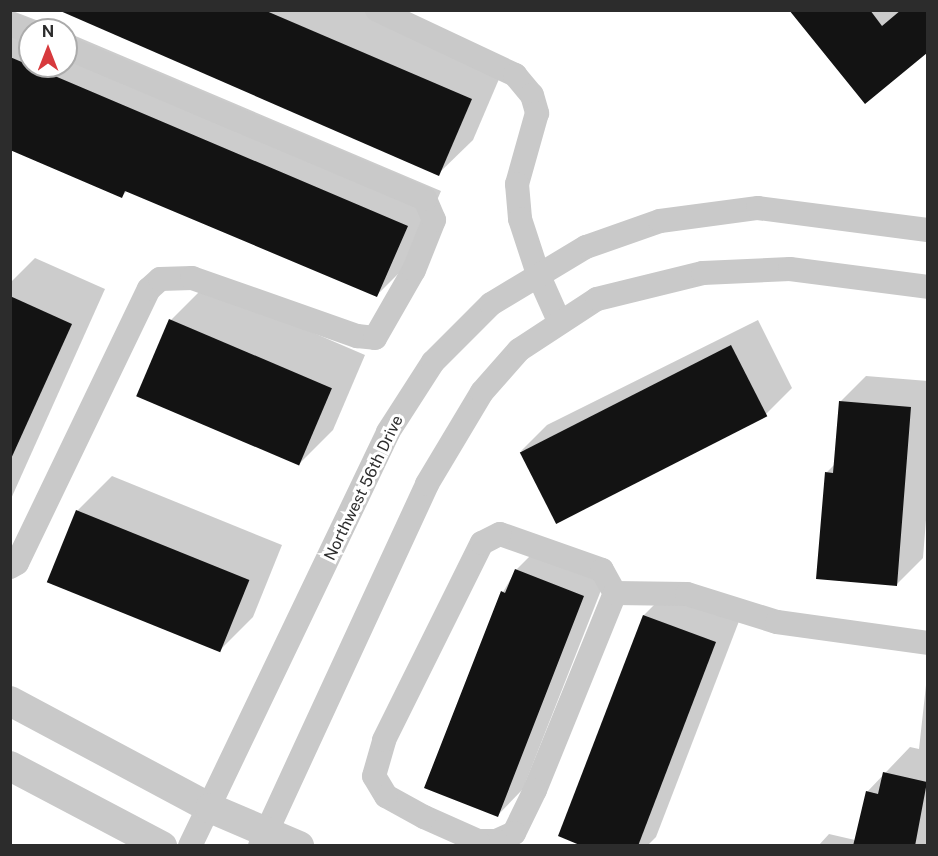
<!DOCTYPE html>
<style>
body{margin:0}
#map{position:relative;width:938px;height:856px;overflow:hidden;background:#fff;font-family:"Public Sans",sans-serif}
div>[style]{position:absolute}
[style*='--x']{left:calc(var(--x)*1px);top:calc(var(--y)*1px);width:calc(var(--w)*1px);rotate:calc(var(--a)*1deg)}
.shadow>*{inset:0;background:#0003}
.building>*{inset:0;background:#131313;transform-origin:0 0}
.minor>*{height:24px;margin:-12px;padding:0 12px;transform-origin:12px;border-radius:12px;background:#c9c9c9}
.tertiary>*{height:30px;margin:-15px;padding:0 15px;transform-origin:15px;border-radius:15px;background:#c9c9c9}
span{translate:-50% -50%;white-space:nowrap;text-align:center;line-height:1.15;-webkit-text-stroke:6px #fff;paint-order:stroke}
.street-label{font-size:16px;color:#2c2c2c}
.frame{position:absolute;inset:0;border:12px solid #2c2c2c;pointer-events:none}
.north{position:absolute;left:18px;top:18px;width:60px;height:60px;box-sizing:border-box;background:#fff;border:2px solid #ababab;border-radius:50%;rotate:0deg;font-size:16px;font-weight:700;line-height:24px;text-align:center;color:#2c2c2c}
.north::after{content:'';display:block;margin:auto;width:21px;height:27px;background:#d73a3d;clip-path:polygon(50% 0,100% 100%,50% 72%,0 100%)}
</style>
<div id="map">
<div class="shadow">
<div style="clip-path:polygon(10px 10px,62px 30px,30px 30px,30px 66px,66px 66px,66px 32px,441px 191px,411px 261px,377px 295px,127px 191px,122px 196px,10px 149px)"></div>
<div style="clip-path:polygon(62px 10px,379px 10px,505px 65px,473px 140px,438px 174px)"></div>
<div style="clip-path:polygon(791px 10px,928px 10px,928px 51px,865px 102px)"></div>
<div style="clip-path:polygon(35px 258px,105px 289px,10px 501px,10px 283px)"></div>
<div style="clip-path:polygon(205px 286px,365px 355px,333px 430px,299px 464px,171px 320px)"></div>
<div style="clip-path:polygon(758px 320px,792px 388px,766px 414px,521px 451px,547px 425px)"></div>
<div style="clip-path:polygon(866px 376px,928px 381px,928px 495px,923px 558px,897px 584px,826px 473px,835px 464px,840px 402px)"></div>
<div style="clip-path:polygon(112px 476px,282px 545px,253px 617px,219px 651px,77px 511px)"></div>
<div style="clip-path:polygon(542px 544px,609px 570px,523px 789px,498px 815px,503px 592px,516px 570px)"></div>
<div style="clip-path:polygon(670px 589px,741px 616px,656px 837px,647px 846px,586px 846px,644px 615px)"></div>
<div style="clip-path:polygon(927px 676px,928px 846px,818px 846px,829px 834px,855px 840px,867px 792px,910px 747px,919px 749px)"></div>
</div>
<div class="building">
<div style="clip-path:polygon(58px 10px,264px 10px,472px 99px,439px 176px)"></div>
<div style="clip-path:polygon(789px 10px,870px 10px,882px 26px,901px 10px,927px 10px,927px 53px,865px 104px)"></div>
<div style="clip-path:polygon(10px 57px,408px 226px,377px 297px,125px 191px,122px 198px,10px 150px)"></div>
<div style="clip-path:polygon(10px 296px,72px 324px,10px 461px)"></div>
<div style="left:169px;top:319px;width:177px;height:84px;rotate:23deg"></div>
<div style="left:731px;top:345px;width:80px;height:237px;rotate:63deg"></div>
<div style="clip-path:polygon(839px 401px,911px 407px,897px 586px,816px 579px,825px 472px,833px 473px)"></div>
<div style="left:76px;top:510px;width:187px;height:78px;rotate:22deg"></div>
<div style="clip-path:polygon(515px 569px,584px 596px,498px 817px,424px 788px,501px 591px,505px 593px)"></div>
<div style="clip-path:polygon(643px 615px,716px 642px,638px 846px,582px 846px,558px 836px)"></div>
<div style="clip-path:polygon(883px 772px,927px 782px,915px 846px,853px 846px,866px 791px,878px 794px)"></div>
</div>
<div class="minor">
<div style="--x:377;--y:10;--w:153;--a:25.2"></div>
<div style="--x:515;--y:75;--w:26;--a:50"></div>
<div style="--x:532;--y:95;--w:19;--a:74"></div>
<div style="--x:537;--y:113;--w:74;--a:105.7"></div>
<div style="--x:517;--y:184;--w:35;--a:85"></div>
<div style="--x:520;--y:219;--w:58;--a:71.9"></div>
<div style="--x:538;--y:274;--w:51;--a:65.9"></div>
<div style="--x:10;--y:24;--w:22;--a:22"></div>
<div style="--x:500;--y:534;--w:108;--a:19.4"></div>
<div style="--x:602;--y:570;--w:26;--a:61"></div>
<div style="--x:615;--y:593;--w:213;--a:112.1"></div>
<div style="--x:535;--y:790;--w:48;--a:116"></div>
<div style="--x:514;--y:833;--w:20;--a:156"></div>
<div style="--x:496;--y:841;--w:18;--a:180"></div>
<div style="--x:478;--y:841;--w:59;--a:-156"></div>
<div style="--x:424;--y:817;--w:43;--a:-151.1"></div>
<div style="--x:386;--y:796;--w:23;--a:-121"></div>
<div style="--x:374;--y:776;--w:37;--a:-74"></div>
<div style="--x:384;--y:740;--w:220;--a:-63.6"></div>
<div style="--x:482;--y:543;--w:20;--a:-27"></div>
<div style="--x:10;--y:567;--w:8;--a:-30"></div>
<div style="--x:17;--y:563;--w:304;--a:-64.3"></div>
<div style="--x:149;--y:289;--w:15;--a:-42"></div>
<div style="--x:160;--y:279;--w:32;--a:-2"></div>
<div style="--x:192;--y:278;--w:175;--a:19.4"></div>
<div style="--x:357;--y:336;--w:18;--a:6"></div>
<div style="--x:375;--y:338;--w:78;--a:-60.2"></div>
<div style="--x:414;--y:270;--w:54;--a:-68.2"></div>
<div style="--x:434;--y:220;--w:23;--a:-113"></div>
<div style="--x:425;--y:199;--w:390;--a:-157.1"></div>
<div style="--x:615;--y:593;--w:72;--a:0.8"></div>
<div style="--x:687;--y:594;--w:94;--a:17.3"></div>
<div style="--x:777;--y:622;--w:152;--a:7.9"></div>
<div style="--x:190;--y:846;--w:459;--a:-64.4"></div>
<div style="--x:388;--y:432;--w:83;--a:-57.3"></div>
<div style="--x:433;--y:362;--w:82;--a:-45"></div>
<div style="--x:491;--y:304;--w:111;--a:-31"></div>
<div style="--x:586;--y:247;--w:78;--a:-19.4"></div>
<div style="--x:660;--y:221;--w:99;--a:-7.6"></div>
<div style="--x:758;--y:208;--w:171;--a:7.4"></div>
<div style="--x:260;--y:846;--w:399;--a:-65.2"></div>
<div style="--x:427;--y:484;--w:107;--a:-59.1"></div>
<div style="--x:482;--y:392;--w:56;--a:-48.6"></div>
<div style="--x:519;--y:350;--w:93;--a:-33.2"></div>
<div style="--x:597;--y:299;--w:109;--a:-13.8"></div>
<div style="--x:703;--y:273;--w:87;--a:-2.6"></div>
<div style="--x:790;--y:269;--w:139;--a:7.4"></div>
</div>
<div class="tertiary">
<div style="--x:10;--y:701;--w:227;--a:28.1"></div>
<div style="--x:210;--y:808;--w:97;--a:23.1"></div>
<div style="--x:10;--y:766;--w:172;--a:27.8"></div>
</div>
<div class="street-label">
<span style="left:364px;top:488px;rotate:-64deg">Northwest 56th Drive</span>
</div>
<div class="frame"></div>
<div class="north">N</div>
</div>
